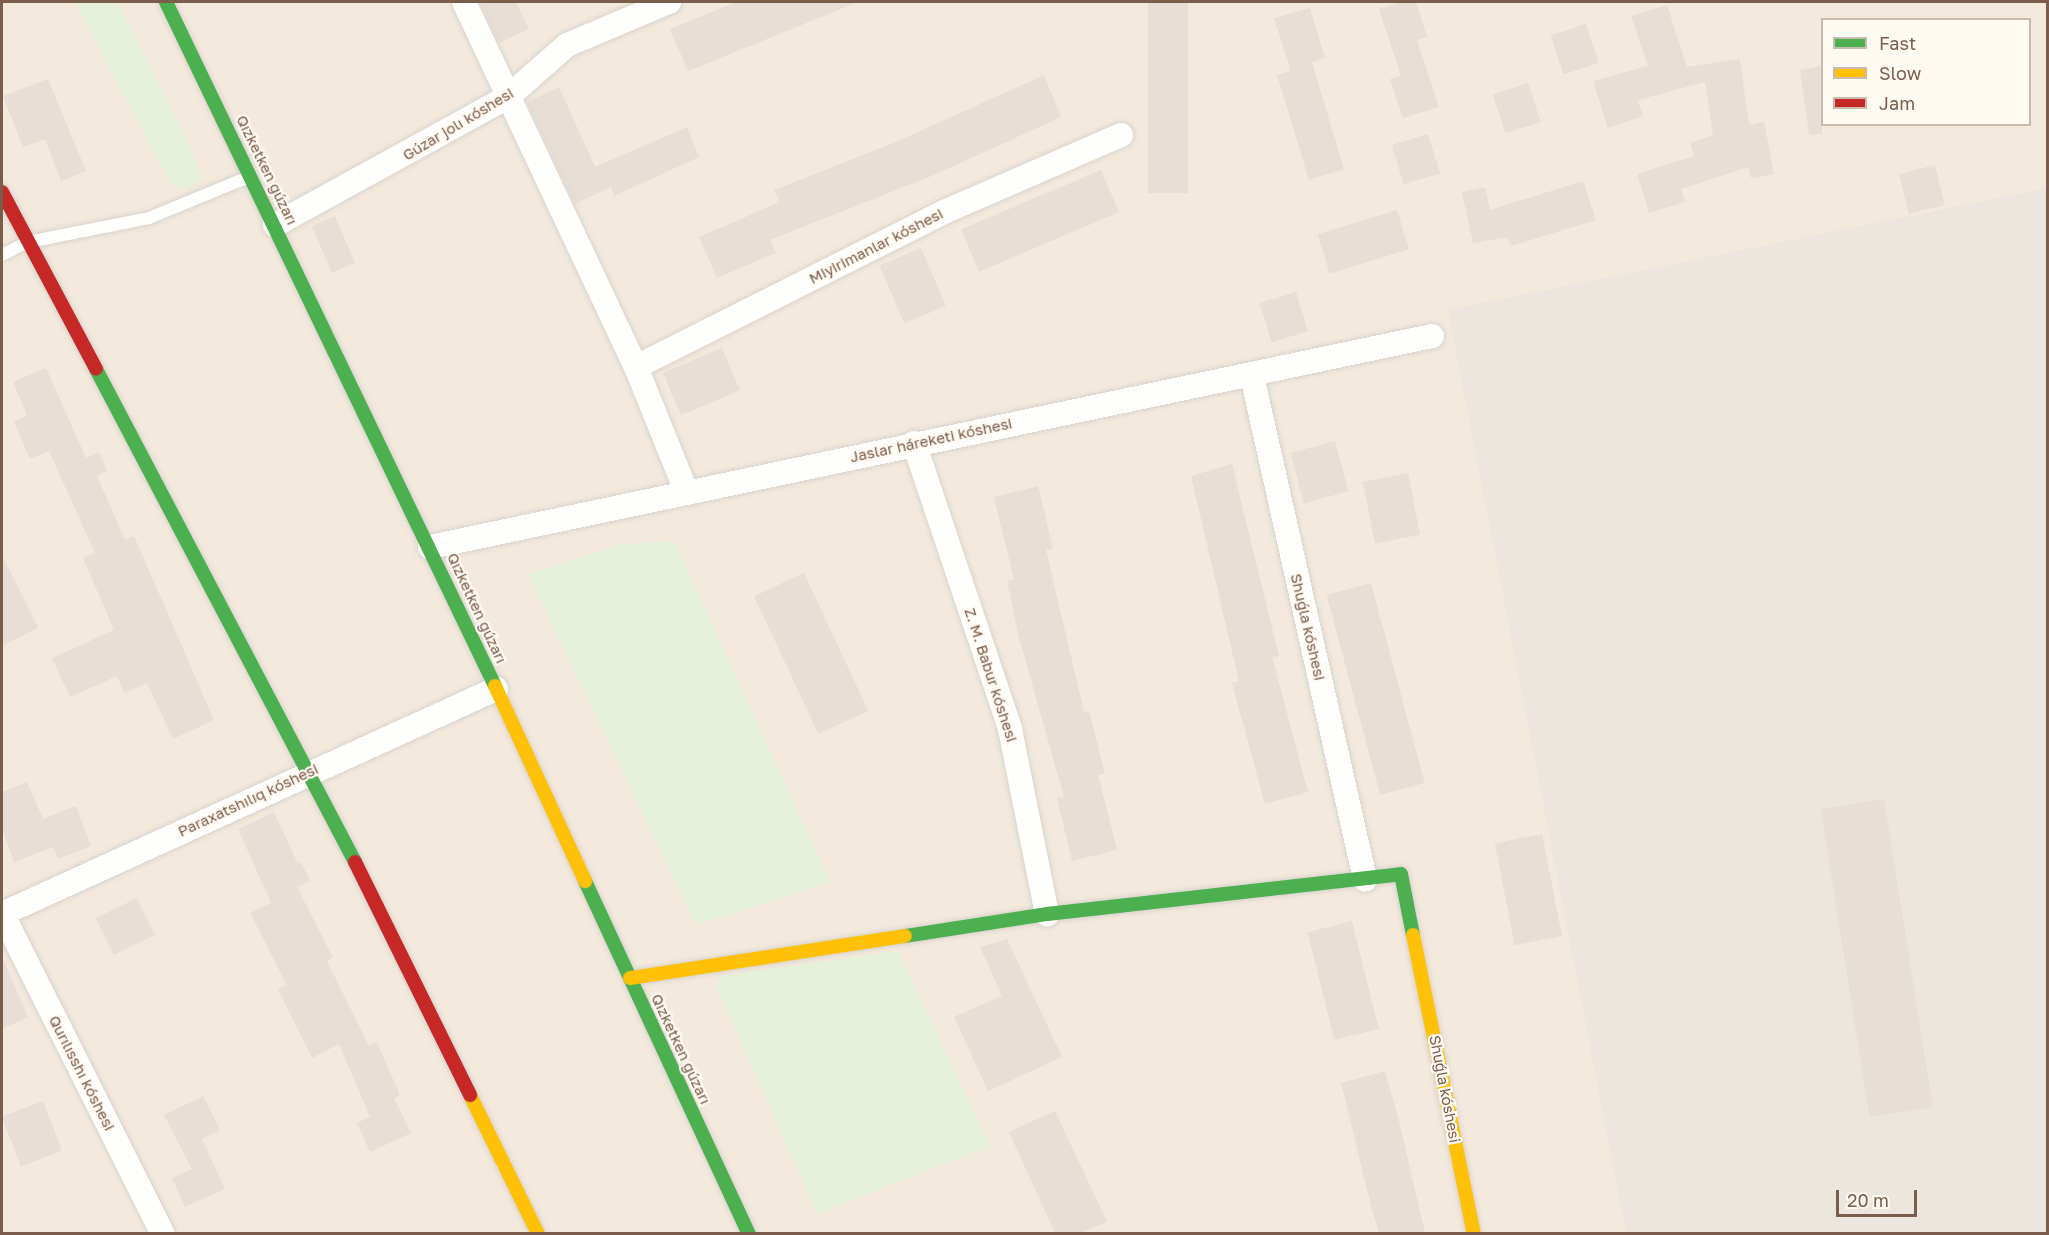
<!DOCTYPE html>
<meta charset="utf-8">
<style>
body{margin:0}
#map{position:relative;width:2049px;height:1235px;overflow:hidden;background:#faf6ef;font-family:"Golos Text",sans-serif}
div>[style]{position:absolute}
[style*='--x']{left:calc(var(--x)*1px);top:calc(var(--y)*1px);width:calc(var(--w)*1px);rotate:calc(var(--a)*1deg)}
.residential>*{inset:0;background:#f3e9dc}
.industrial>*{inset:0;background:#ede6df}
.green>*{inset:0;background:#e6f1d9}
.building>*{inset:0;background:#e7ded5;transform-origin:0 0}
.roads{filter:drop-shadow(0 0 2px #d9d3cd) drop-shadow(0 0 2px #d9d3cd)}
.lane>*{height:12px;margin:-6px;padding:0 6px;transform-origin:6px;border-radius:6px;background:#fefefd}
.street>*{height:24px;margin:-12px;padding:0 12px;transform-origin:12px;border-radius:12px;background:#fefefd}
.fast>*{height:14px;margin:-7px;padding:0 7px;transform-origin:7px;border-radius:7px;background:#4caf50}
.slow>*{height:14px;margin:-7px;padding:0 7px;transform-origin:7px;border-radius:7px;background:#ffc107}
.jam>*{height:14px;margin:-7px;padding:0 7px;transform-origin:7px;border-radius:7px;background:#c62828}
span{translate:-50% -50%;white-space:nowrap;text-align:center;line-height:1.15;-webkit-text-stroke:4.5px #fffaf2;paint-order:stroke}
.street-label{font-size:15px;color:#7b5d4b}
.frame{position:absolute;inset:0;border:3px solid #7b5d4b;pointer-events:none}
.legend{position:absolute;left:1821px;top:18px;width:210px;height:108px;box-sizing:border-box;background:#fffaf2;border:2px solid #cabbaf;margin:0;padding:8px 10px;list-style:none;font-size:18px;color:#7b5d4b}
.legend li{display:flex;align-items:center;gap:12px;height:30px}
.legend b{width:30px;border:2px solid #cabbaf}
.scale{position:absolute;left:1836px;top:1190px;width:81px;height:27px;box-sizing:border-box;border:3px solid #7b5d4b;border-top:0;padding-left:8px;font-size:18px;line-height:21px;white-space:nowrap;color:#7b5d4b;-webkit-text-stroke:4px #fffaf2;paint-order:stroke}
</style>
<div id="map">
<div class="residential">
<div style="clip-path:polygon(evenodd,2px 2px,2047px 2px,2047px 1233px,2px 1234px,2px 2px,1822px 20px,2030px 20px,2030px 124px,1822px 124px,1822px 20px)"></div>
</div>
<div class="industrial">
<div style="clip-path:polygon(2047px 188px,2047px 1233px,1626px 1233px,1448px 310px)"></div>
</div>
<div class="green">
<div style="clip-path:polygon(75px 2px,117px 2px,188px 142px,202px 177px,191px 187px,175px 188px,160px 164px)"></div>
<div style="clip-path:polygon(674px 541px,830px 882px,696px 925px,528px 574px,623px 544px)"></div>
<div style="clip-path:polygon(898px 951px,990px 1146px,817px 1214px,716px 986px,720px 976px)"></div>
</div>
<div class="building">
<div style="clip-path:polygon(480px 2px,516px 2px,529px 29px,499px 43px)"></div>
<div style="clip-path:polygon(736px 2px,858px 2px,688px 71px,670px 29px)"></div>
<div style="left:1148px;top:2px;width:40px;height:191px"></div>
<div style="clip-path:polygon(1401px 2px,1416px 2px,1427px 37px,1417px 40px,1439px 107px,1403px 118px,1390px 79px,1401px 76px,1379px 9px)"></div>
<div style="clip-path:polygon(1667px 5px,1687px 67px,1740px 59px,1749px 125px,1764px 122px,1774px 174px,1751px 178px,1749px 167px,1681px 189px,1685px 202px,1649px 213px,1637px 174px,1694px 156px,1690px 143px,1713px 135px,1705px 82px,1638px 100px,1643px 116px,1608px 128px,1593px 81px,1648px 66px,1631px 16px)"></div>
<div style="clip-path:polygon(1310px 8px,1325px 58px,1312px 62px,1344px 169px,1309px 180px,1277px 75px,1291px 71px,1274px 18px)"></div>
<div style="left:1586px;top:24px;width:41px;height:37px;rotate:72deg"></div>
<div style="clip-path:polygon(1822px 66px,1822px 134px,1809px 135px,1800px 70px)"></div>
<div style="clip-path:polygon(1044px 75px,1061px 117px,934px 175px,770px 240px,776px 253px,717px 278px,699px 237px,780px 202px,774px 190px,896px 142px)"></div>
<div style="clip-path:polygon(48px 79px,86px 171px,61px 181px,45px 139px,23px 147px,3px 96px)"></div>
<div style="left:1528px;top:83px;width:41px;height:37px;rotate:72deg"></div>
<div style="clip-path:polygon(559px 87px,595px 167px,687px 127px,699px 157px,614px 196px,611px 187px,575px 204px,527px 102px)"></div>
<div style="left:1428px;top:134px;width:41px;height:38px;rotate:73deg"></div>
<div style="left:1935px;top:165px;width:41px;height:37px;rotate:76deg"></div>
<div style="left:1101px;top:170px;width:46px;height:152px;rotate:67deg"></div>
<div style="clip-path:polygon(1583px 181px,1596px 220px,1511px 246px,1507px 237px,1473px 243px,1462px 192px,1485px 187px,1490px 210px)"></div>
<div style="left:1397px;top:210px;width:41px;height:83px;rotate:73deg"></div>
<div style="left:335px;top:216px;width:51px;height:25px;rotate:67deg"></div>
<div style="left:921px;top:248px;width:63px;height:45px;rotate:67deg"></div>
<div style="left:1296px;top:292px;width:41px;height:38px;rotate:73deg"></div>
<div style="left:722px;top:348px;width:46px;height:64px;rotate:67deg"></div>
<div style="clip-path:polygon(46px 368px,86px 458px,99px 452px,107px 471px,97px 476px,125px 540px,134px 536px,214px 720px,173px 739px,147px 683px,124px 693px,117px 676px,70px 697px,52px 658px,114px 630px,83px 558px,95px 553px,49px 451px,30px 459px,14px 422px,27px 415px,13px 382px)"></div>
<div style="left:1335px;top:441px;width:52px;height:46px;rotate:75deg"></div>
<div style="clip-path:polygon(1232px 464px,1279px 656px,1272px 657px,1308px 792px,1265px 804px,1232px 683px,1239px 681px,1191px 476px)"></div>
<div style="left:1408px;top:473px;width:63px;height:46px;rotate:79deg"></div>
<div style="clip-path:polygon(1038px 486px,1053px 549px,1046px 550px,1084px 712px,1089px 711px,1105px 773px,1098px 775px,1117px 850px,1072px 861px,1057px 798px,1064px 797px,1018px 634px,1007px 581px,1014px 579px,994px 497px)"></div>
<div style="clip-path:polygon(2px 555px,38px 628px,2px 646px)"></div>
<div style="left:804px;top:573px;width:152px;height:55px;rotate:65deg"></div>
<div style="left:1371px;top:583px;width:207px;height:46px;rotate:75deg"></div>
<div style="clip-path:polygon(27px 782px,43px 819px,76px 806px,91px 846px,58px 859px,53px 847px,14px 862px,2px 828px,2px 792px)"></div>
<div style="left:1884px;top:799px;width:312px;height:64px;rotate:81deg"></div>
<div style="clip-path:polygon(274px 812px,298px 864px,301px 862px,310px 881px,297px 887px,333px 958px,327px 961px,369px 1046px,377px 1042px,400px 1095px,394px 1098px,411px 1133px,370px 1152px,357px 1123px,370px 1117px,339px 1044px,312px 1058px,278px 989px,287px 985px,250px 913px,271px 903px,238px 829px)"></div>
<div style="left:1542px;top:834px;width:104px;height:48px;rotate:79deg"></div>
<div style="left:137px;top:898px;width:41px;height:46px;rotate:64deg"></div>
<div style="left:1352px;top:921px;width:111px;height:46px;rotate:76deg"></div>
<div style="clip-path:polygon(1007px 939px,1062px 1057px,988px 1091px,954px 1017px,1002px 996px,980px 947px)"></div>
<div style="clip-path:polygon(2px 956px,28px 1017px,2px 1029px)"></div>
<div style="clip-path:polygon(1385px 1071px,1399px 1121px,1425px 1233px,1379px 1233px,1373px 1213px,1341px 1083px)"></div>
<div style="clip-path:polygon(203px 1096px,220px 1130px,202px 1139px,225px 1189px,185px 1207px,172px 1178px,192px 1169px,164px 1115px)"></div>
<div style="left:43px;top:1101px;width:53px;height:44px;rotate:69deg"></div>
<div style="clip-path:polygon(1055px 1111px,1107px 1222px,1081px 1233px,1055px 1233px,1009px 1132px)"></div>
</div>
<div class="roads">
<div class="lane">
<div style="--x:2;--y:255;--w:29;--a:-27"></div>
<div style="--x:28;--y:242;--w:123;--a:-11.2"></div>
<div style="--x:149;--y:218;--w:110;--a:-22.4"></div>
</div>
<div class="street">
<div style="--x:464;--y:2;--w:403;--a:64.8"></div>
<div style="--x:636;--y:367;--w:136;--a:68"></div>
<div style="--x:275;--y:225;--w:266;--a:-28.8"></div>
<div style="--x:508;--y:97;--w:79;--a:-41.4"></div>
<div style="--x:567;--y:45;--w:111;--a:-22.9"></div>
<div style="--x:636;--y:367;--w:345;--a:-26.7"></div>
<div style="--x:944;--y:212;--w:193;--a:-23.5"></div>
<div style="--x:1252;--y:376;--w:516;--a:77.34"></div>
<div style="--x:914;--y:443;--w:302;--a:71.4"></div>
<div style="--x:1010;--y:729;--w:189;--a:78.7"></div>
<div style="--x:430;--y:547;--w:1024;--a:-11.89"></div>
<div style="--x:2;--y:913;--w:359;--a:63.4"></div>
<div style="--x:2;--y:914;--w:543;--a:-24.49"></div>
</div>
<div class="fast">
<div style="--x:166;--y:2;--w:759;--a:64.31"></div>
<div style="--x:96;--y:369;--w:557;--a:62.28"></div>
<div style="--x:585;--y:881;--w:389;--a:65.1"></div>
<div style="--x:905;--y:936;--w:144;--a:-8.8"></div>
<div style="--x:1047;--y:914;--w:356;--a:-6.4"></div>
<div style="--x:1401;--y:874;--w:62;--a:78.9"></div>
</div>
<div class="slow">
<div style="--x:495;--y:686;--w:215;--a:65.2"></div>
<div style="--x:1413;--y:935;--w:305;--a:78.5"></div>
<div style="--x:630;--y:978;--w:278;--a:-8.7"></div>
<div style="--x:470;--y:1095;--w:155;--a:63.9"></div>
</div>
<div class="jam">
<div style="--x:2;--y:192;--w:200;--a:62"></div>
<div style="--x:355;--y:862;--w:260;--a:63.7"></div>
</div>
</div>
<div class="street-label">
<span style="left:458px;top:124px;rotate:-31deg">Gúzar jolı kóshesi</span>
<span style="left:267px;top:170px;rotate:64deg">Qızketken gúzarı</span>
<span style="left:876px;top:246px;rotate:-27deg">Miyirimanlar kóshesi</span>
<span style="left:931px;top:440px;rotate:-12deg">Jaslar háreketi kóshesi</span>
<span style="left:477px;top:608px;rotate:65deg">Qızketken gúzarı</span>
<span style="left:1308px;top:627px;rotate:77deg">Shuǵla kóshesi</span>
<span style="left:991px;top:675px;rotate:72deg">Z. M. Babur kóshesi</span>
<span style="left:248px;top:800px;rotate:-25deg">Paraxatshılıq kóshesi</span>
<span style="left:681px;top:1049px;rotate:65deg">Qızketken gúzarı</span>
<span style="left:82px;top:1073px;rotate:63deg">Qurılısshı kóshesi</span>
<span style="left:1445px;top:1089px;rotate:79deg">Shuǵla kóshesi</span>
</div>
<div class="frame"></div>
<ul class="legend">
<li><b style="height:8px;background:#4caf50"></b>Fast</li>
<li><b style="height:8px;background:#ffc107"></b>Slow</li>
<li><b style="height:8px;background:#c62828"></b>Jam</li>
</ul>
<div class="scale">20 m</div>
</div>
